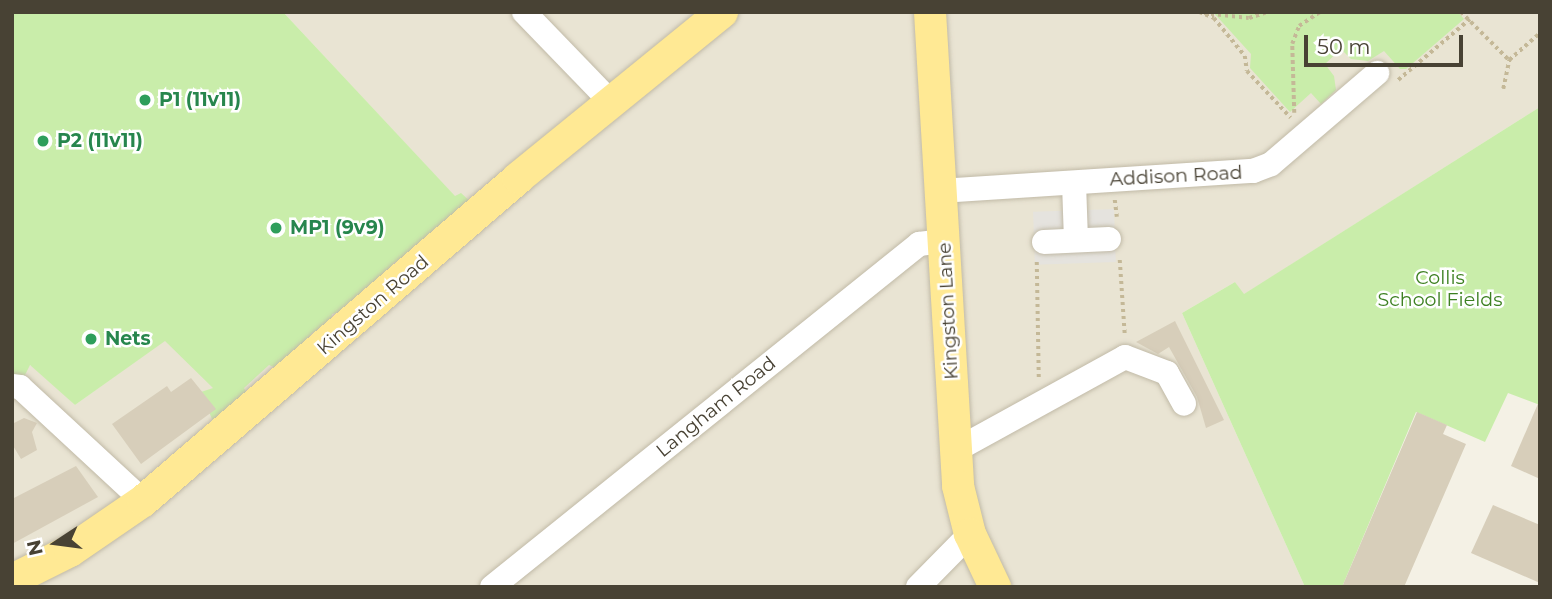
<!DOCTYPE html>
<style>
body{margin:0}
#map{position:relative;width:1552px;height:599px;overflow:hidden;background:#f4f1e5;font-family:Montserrat,sans-serif}
div>[style]{position:absolute}
[style*='--x']{left:calc(var(--x)*1px);top:calc(var(--y)*1px);width:calc(var(--w)*1px);rotate:calc(var(--a)*1deg)}
.residential>*{inset:0;background:#e9e4d3}
.green>*{inset:0;background:#c9edaa}
.parking>*{inset:0;background:#e5e3de;transform-origin:0 0}
.building>*{inset:0;background:#d7ceba}
.path>*{height:3.5px;margin-top:-1.75px;transform-origin:0;background:repeating-linear-gradient(90deg,#c4b897 0 3.5px,transparent 0 7px)}
.roads{filter:drop-shadow(0 0 2px #c1baa7) drop-shadow(0 0 2px #c1baa7)}
.minor>*{height:24px;margin:-12px;padding:0 12px;transform-origin:12px;border-radius:12px;background:#fff}
.major>*{height:32px;margin:-16px;padding:0 16px;transform-origin:16px;border-radius:16px;background:#ffe994}
.dots>*{width:19px;height:19px;translate:-50% -50%;box-sizing:border-box;border:4px solid #fff;border-radius:50%}
span{translate:-50% -50%;white-space:nowrap;text-align:center;line-height:1.15;-webkit-text-stroke:5px #fff;paint-order:stroke}
.leisure-label{font-size:19px;color:#27864d;font-weight:700}
.left{translate:0 -50%;text-align:left}
.street-label{font-size:19px;color:#484234}
.park-label{font-size:19px;color:#3d8021}
.frame{position:absolute;inset:0;border:14px solid #484234;pointer-events:none}
.north{position:absolute;left:21px;top:508px;width:70px;height:70px;-webkit-text-stroke:5px #fff;paint-order:stroke;rotate:257deg;font-size:19px;font-weight:700;line-height:28px;text-align:center;color:#484234}
.north::after{content:'';display:block;margin:auto;width:24px;height:32px;background:#484234;clip-path:polygon(50% 0,100% 100%,50% 72%,0 100%)}
.scale{position:absolute;left:1304px;top:35px;width:159px;height:32px;box-sizing:border-box;border:4px solid #484234;border-top:0;padding-left:9px;font-size:21px;line-height:24px;white-space:nowrap;color:#484234;-webkit-text-stroke:5px #fff;paint-order:stroke}
</style>
<div id="map">
<div class="residential">
<div style="clip-path:polygon(283px 12px,1540px 12px,1540px 107px,1243px 295px,1235px 282px,1182px 313px,1305px 587px,12px 587px,12px 367px,22px 362px,39px 369px,75px 405px,165px 340px,337px 302px,460px 202px)"></div>
</div>
<div class="green">
<div style="clip-path:polygon(12px 12px,283px 12px,455px 196px,461px 193px,472px 203px,414px 261px,395px 262px,356px 308px,332px 314px,330px 326px,312px 333px,283px 371px,269px 365px,244px 388px,250px 399px,225px 422px,212px 419px,201px 392px,213px 388px,165px 341px,75px 405px,30px 365px,22px 381px,12px 388px)"></div>
<div style="clip-path:polygon(1213px 12px,1458px 12px,1464px 19px,1406px 69px,1400px 69px,1384px 51px,1368px 61px,1351px 59px,1341px 49px,1325px 64px,1334px 76px,1336px 90px,1321px 104px,1311px 93px,1290px 112px,1250px 68px,1251px 54px)"></div>
<div style="clip-path:polygon(1540px 107px,1540px 405px,1508px 393px,1485px 442px,1416px 412px,1342px 587px,1305px 587px,1182px 313px,1235px 282px,1244px 294px)"></div>
</div>
<div class="parking">
<div style="left:1114px;top:209px;width:53px;height:81px;rotate:88deg"></div>
</div>
<div class="building">
<div style="clip-path:polygon(1175px 321px,1224px 420px,1206px 428px,1197px 397px,1169px 347px,1158px 354px,1136px 342px)"></div>
<div style="clip-path:polygon(191px 378px,216px 409px,141px 464px,112px 424px,167px 386px,171px 392px)"></div>
<div style="clip-path:polygon(1540px 399px,1540px 479px,1511px 466px)"></div>
<div style="clip-path:polygon(1417px 412px,1447px 425px,1443px 434px,1466px 444px,1404px 587px,1342px 587px)"></div>
<div style="clip-path:polygon(24px 418px,37px 423px,32px 432px,37px 450px,21px 459px,12px 444px,12px 424px)"></div>
<div style="clip-path:polygon(76px 466px,98px 497px,12px 544px,12px 499px)"></div>
<div style="clip-path:polygon(1493px 505px,1540px 525px,1540px 583px,1471px 553px)"></div>
</div>
<div class="path">
<div style="--x:1199;--y:12;--w:16;--a:22"></div>
<div style="--x:1214;--y:18;--w:49;--a:50.8"></div>
<div style="--x:1245;--y:56;--w:15;--a:82"></div>
<div style="--x:1247;--y:71;--w:64;--a:46.9"></div>
<div style="--x:1360;--y:12;--w:7;--a:0"></div>
<div style="--x:1461;--y:12;--w:68;--a:45"></div>
<div style="--x:1509;--y:60;--w:41;--a:-41.1"></div>
<div style="--x:1204;--y:13;--w:45;--a:6.3"></div>
<div style="--x:1249;--y:18;--w:19;--a:-18"></div>
<div style="--x:1398;--y:80;--w:94;--a:-40.3"></div>
<div style="--x:1503;--y:89;--w:30;--a:-78"></div>
<div style="--x:1294;--y:113;--w:69;--a:-91.7"></div>
<div style="--x:1292;--y:44;--w:19;--a:-69"></div>
<div style="--x:1299;--y:26;--w:25;--a:-34"></div>
<div style="--x:1115;--y:200;--w:17;--a:83"></div>
<div style="--x:1120;--y:260;--w:76;--a:86.2"></div>
<div style="--x:1037;--y:262;--w:117;--a:89"></div>
</div>
<div class="roads">
<div class="minor">
<div style="--x:524;--y:12;--w:127;--a:46"></div>
<div style="--x:1074;--y:183;--w:57;--a:88"></div>
<div style="--x:940;--y:191;--w:314;--a:-3.7"></div>
<div style="--x:1253;--y:171;--w:19;--a:-21"></div>
<div style="--x:1271;--y:164;--w:140;--a:-40.6"></div>
<div style="--x:1044;--y:242;--w:65;--a:-2.6"></div>
<div style="--x:12;--y:386;--w:8;--a:7"></div>
<div style="--x:20;--y:387;--w:168;--a:42.8"></div>
<div style="--x:956;--y:450;--w:193;--a:-28.8"></div>
<div style="--x:1125;--y:357;--w:45;--a:20.9"></div>
<div style="--x:1167;--y:373;--w:35;--a:61"></div>
<div style="--x:492;--y:587;--w:548;--a:-38.77"></div>
<div style="--x:919;--y:244;--w:25;--a:-7"></div>
<div style="--x:918;--y:587;--w:74;--a:-45.5"></div>
</div>
<div class="major">
<div style="--x:930;--y:12;--w:475;--a:86.6"></div>
<div style="--x:958;--y:486;--w:49;--a:76"></div>
<div style="--x:970;--y:534;--w:59;--a:64.7"></div>
<div style="--x:12;--y:580;--w:65;--a:-26.6"></div>
<div style="--x:70;--y:551;--w:88;--a:-34.4"></div>
<div style="--x:143;--y:501;--w:495;--a:-40.7"></div>
<div style="--x:518;--y:178;--w:263;--a:-39.1"></div>
</div>
</div>
<div class="dots">
<div style="left:145px;top:100px;background:#2e9e5b"></div>
<div style="left:43px;top:141px;background:#2e9e5b"></div>
<div style="left:276px;top:228px;background:#2e9e5b"></div>
<div style="left:91px;top:339px;background:#2e9e5b"></div>
</div>
<div class="leisure-label">
<span class="left" style="left:159px;top:100px">P1 (11v11)</span>
<span class="left" style="left:57px;top:141px">P2 (11v11)</span>
<span class="left" style="left:290px;top:228px">MP1 (9v9)</span>
<span class="left" style="left:105px;top:339px">Nets</span>
</div>
<div class="street-label">
<span style="left:1176px;top:176px;rotate:-3deg">Addison Road</span>
<span style="left:373px;top:305px;rotate:-41deg">Kingston Road</span>
<span style="left:948px;top:311px;rotate:-93deg">Kingston Lane</span>
<span style="left:716px;top:407px;rotate:-39deg">Langham Road</span>
</div>
<div class="park-label">
<span style="left:1440px;top:289px">Collis<br>School Fields</span>
</div>
<div class="frame"></div>
<div class="north">N</div>
<div class="scale">50 m</div>
</div>
